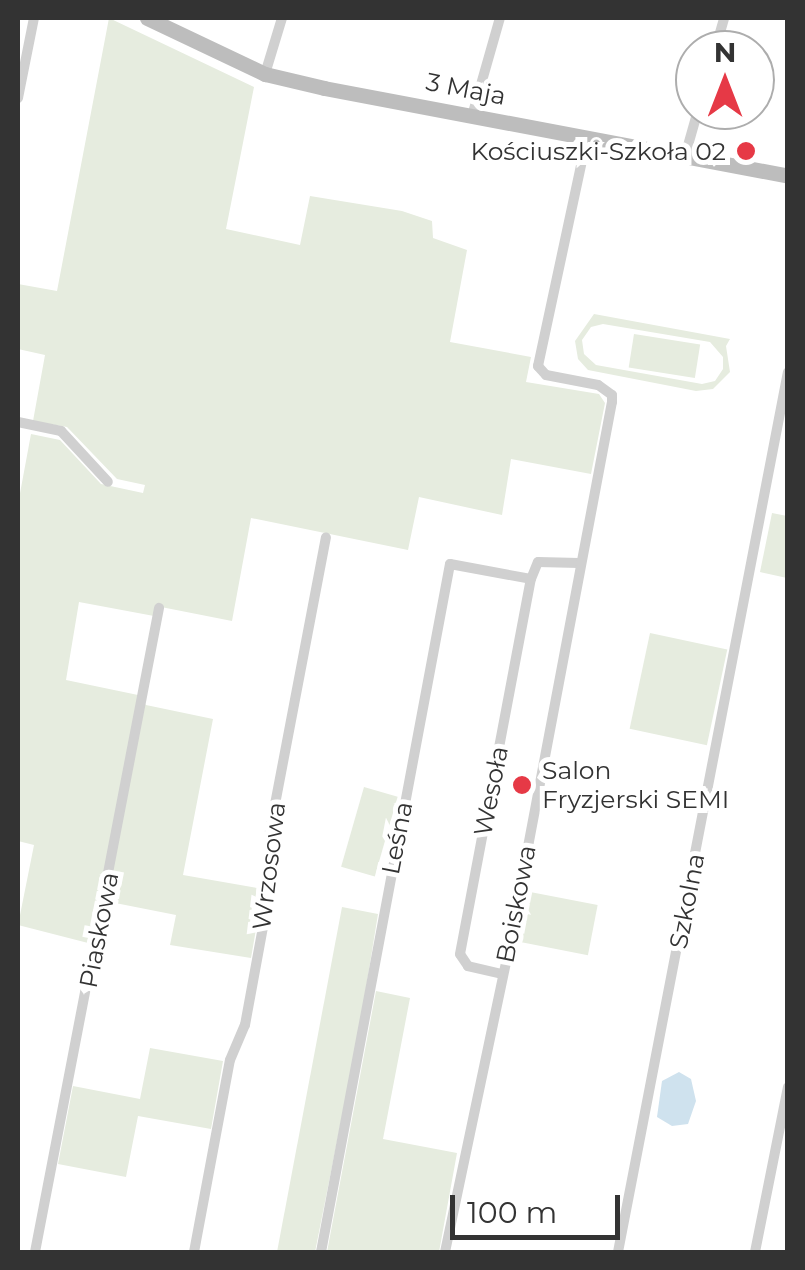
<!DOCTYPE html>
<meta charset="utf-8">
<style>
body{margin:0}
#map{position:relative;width:805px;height:1270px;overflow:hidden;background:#fff;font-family:Montserrat,sans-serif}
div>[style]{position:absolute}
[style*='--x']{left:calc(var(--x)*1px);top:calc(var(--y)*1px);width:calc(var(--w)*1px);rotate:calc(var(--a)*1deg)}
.green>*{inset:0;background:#e6ecdf;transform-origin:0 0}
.water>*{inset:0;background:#cfe2ee}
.street>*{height:10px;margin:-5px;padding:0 5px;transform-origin:5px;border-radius:5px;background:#d0d0d0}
.secondary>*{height:15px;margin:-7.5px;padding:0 7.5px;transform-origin:7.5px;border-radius:7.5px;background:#bdbdbd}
.dots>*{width:28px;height:28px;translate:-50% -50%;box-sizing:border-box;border:5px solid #fff;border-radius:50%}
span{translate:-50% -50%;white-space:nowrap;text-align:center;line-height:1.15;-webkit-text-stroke:10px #fff;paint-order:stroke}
.street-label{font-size:25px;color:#333}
.poi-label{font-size:25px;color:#333}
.right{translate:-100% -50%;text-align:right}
.left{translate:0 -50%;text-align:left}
.frame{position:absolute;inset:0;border:20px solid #333;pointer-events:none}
.north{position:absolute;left:675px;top:30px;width:100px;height:100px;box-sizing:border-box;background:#fff;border:2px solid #adadad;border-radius:50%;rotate:0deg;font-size:28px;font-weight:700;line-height:40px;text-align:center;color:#333}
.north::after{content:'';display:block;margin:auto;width:35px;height:45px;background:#e63946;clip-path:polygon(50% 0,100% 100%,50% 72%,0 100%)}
.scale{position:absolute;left:450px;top:1195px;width:170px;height:45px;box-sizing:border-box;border:5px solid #333;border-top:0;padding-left:12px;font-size:30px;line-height:35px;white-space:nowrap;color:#333;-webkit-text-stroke:8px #fff;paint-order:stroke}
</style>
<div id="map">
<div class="green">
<div style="clip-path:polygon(109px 18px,254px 87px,226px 229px,300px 245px,310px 196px,402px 211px,432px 221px,433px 238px,467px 250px,450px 342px,531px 357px,526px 382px,599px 394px,605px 403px,591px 474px,511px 459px,502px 515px,419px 497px,408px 550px,251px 518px,232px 621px,156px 606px,154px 616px,79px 602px,66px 680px,138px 695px,146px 705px,213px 719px,183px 875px,263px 889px,251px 958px,170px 945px,176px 915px,100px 900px,92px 944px,18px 925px,34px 845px,18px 841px,18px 504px,31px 434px,60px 440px,101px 484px,143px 493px,145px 485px,117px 479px,67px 427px,33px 421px,45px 355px,18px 349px,18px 284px,57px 291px)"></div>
<div style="clip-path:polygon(evenodd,594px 314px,730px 339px,726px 346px,730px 372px,713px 389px,696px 391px,588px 370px,578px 359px,575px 341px,594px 314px,603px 324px,710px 342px,723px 357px,723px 369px,715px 381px,702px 384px,596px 365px,584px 354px,582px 340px,591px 327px,603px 324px)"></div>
<div style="left:634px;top:334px;width:67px;height:34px;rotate:9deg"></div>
<div style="clip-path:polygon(772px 513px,787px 516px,787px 578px,760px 572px)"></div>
<div style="left:650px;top:633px;width:79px;height:98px;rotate:12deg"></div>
<div style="left:364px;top:787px;width:35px;height:83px;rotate:16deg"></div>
<div style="left:525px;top:891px;width:74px;height:51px;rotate:11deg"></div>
<div style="clip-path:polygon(342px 907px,378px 914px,359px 1031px,315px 1252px,277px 1252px)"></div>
<div style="clip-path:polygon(376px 991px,410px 998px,383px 1139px,457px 1153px,439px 1252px,327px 1252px)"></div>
<div style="clip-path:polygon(150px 1048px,223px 1061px,211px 1129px,138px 1116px,126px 1177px,58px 1164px,73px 1086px,140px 1099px)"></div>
</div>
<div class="water">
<div style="clip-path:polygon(679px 1072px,691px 1079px,696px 1101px,688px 1124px,672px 1126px,657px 1117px,662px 1081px)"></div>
</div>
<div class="street">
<div style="--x:715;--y:50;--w:33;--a:-74"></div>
<div style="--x:265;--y:74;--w:59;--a:-73.1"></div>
<div style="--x:18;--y:98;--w:82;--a:-78.7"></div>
<div style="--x:472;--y:116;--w:102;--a:-74.1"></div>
<div style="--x:685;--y:156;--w:48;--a:-74.2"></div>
<div style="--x:18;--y:422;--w:44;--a:11.8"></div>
<div style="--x:61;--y:431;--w:69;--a:47.3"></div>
<div style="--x:502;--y:974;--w:35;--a:-167"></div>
<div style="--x:468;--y:966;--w:14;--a:-124"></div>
<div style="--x:460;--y:954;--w:382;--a:-79.3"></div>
<div style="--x:35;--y:1252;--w:656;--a:-79.1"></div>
<div style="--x:194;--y:1252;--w:195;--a:-79.4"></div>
<div style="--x:230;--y:1060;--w:38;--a:-67"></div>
<div style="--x:245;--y:1025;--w:156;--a:-79.6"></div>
<div style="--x:273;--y:872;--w:31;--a:-99"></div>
<div style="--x:268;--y:841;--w:309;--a:-79.2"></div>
<div style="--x:321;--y:1252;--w:700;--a:-79.38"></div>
<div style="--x:450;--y:564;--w:82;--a:10.5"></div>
<div style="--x:531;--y:579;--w:18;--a:-68"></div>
<div style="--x:538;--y:562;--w:41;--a:1.4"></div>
<div style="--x:445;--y:1252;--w:300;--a:-78.1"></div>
<div style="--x:507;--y:958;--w:566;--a:-79.31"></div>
<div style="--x:612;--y:402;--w:7;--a:-90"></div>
<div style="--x:612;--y:395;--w:17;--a:-144"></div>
<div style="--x:598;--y:385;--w:53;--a:-169.1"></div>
<div style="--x:546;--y:375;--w:12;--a:-132"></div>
<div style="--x:538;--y:366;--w:234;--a:-77.9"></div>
<div style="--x:618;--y:1252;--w:896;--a:-79.07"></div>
<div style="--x:755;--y:1252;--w:168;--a:-78.7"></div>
</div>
<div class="secondary">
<div style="--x:147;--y:18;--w:131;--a:25.4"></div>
<div style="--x:265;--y:74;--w:61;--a:13.3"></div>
<div style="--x:324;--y:88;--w:472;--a:10.7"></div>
</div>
<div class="dots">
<div style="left:746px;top:151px;background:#e63946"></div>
<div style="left:522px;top:785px;background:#e63946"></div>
</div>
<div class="street-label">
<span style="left:466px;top:89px;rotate:11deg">3 Maja</span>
<span style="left:491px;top:791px;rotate:-79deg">Wesoła</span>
<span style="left:397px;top:838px;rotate:-79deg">Leśna</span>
<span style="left:269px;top:866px;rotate:-83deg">Wrzosowa</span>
<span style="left:687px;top:901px;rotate:-79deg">Szkolna</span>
<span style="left:516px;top:904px;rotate:-79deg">Boiskowa</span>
<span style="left:99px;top:930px;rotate:-79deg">Piaskowa</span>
</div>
<div class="poi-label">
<span class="right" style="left:726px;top:151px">Kościuszki-Szkoła 02</span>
<span class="left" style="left:542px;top:785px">Salon<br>Fryzjerski SEMI</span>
</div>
<div class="frame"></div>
<div class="north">N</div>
<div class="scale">100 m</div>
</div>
